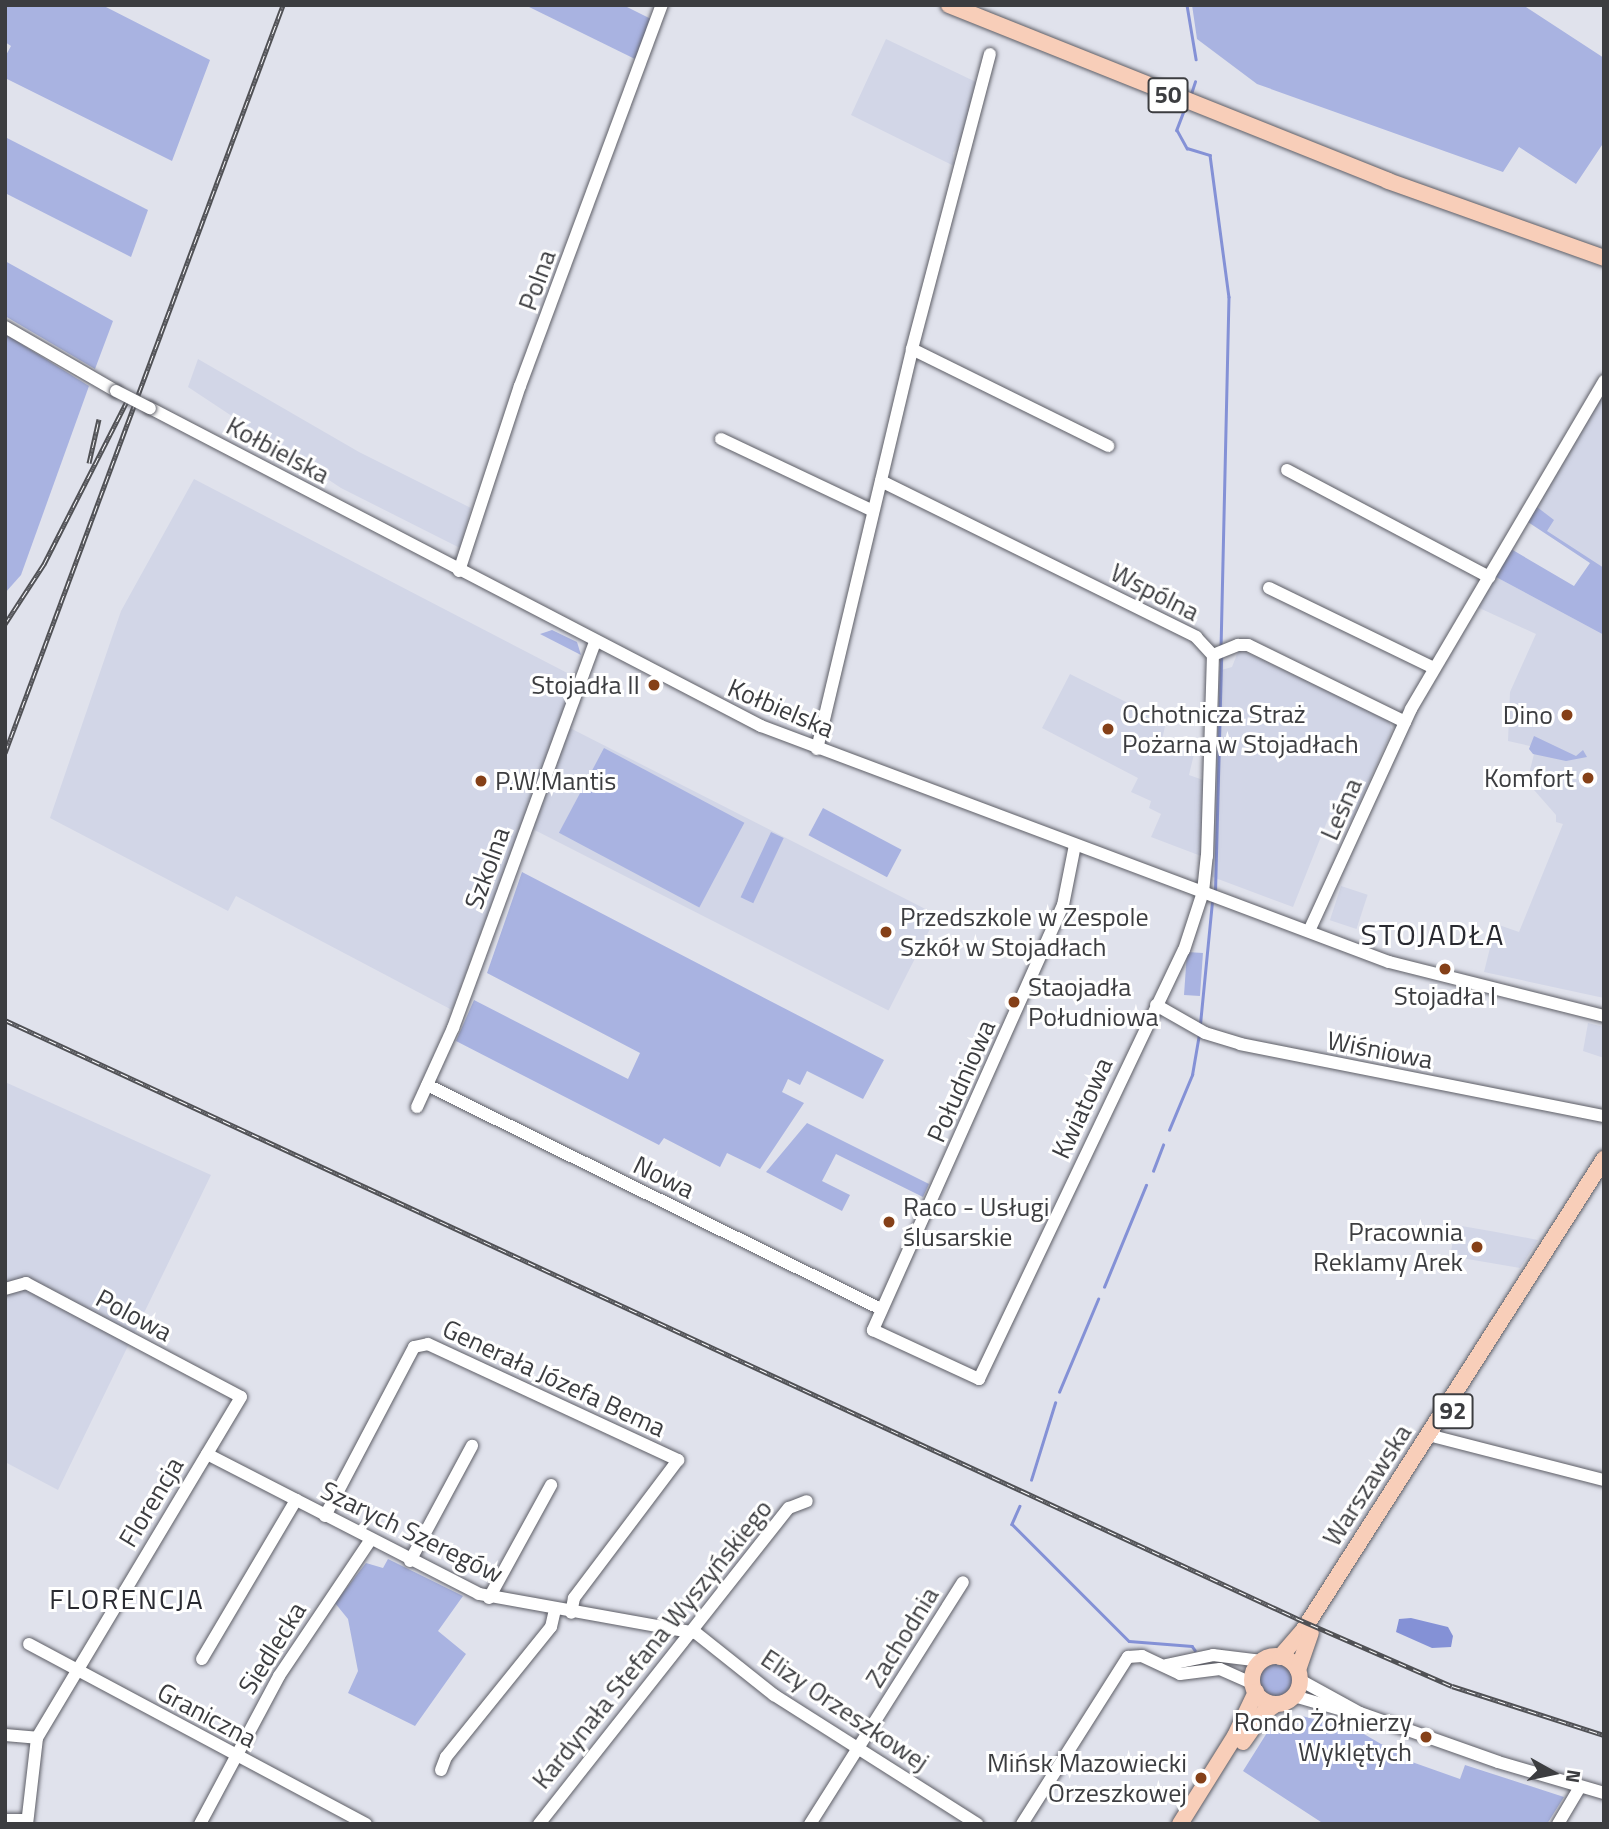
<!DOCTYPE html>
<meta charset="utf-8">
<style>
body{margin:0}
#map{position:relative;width:1609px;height:1829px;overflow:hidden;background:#e0e2ec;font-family:"Titillium Web",sans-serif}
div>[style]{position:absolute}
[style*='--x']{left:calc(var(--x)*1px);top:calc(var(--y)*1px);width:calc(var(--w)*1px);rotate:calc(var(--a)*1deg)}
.built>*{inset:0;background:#d2d6e7;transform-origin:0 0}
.green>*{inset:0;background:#a9b3e1;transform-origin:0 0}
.round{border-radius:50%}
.water>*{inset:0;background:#8491d6}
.stream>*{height:2.5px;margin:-1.25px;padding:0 1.25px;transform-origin:1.25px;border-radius:1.25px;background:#8491d6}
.roads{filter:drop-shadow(0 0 2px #5d5e66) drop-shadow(0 0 2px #5d5e66)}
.minor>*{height:12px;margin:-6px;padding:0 6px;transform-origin:6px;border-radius:6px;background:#fff}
.major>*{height:16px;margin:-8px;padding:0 8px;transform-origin:8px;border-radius:8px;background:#f8ceb9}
.major>.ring{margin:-8px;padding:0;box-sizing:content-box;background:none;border:16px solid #f8ceb9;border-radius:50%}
.rail>*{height:5px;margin-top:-2.5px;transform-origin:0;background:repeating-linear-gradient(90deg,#fff 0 8px,#505155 0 16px);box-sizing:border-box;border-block:2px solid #505155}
.bridges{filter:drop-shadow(0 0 2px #5d5e66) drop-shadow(0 0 2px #5d5e66)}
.minor-bridge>*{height:12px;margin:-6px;padding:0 6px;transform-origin:6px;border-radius:6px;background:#fff}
.dots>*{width:19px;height:19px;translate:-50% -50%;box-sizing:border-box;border:4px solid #fff;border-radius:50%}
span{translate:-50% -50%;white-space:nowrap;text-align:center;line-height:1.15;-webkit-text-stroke:6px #fff;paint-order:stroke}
.shield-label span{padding:2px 5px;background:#fff;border:2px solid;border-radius:5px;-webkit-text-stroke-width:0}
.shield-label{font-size:24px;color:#3c3d40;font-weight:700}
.street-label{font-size:26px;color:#3c3d40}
.poi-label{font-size:26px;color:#3c3d40}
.right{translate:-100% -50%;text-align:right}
.left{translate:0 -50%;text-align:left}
.neighbourhood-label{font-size:28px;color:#292a31;letter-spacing:2px}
.quarter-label{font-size:30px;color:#292a31;letter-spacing:2px}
.frame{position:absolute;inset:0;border:7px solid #3c3d40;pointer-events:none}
.north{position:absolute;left:1518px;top:1738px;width:70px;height:70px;-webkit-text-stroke:5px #fff;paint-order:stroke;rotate:99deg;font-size:19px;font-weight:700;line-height:28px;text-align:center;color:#3c3d40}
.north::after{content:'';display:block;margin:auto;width:24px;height:32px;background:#3c3d40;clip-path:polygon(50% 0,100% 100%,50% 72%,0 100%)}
</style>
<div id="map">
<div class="built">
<div style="clip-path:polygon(886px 39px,976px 82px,962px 141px,953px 153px,954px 166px,851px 115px)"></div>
<div style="clip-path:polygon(198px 359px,359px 452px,471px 508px,460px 548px,341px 488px,188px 387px)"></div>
<div style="clip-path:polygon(1604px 393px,1604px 572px,1528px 522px)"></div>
<div style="clip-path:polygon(194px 479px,577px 678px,452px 1010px,236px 896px,228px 911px,50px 818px,121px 611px)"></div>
<div style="clip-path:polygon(1496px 577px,1604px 635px,1604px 998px,1484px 972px,1496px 924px,1519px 932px,1563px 824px,1556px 822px,1556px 815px,1527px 782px,1534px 754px,1530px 746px,1508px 741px,1510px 692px,1536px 634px,1475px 606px)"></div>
<div style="clip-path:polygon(1239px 649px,1388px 719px,1392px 730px,1351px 822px,1330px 814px,1293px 907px,1210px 876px,1214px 672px,1232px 667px)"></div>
<div style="clip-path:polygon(1070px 674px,1166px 722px,1161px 744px,1194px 754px,1189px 775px,1206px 781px,1201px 856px,1151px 837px,1161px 814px,1149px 808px,1151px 801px,1131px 792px,1138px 778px,1042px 728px)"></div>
<div style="left:570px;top:728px;width:412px;height:107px;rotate:27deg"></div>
<div style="left:1341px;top:886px;width:28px;height:36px;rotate:18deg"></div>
<div style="clip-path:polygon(1588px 1023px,1604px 1027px,1604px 1058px,1583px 1051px)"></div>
<div style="clip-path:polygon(5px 1082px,211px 1175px,58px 1490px,5px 1462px)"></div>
<div style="clip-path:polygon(1456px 1225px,1496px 1232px,1538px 1240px,1520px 1268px,1450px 1256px)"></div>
</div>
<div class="green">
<div style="clip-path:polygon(5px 5px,102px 5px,210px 60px,172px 161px,5px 78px,5px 57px,11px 46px,5px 42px)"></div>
<div style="clip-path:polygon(525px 5px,623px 5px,651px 19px,635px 59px)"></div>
<div style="clip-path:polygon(1192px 5px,1523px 5px,1604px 58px,1604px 142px,1576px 184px,1519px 147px,1503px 172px,1257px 84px,1197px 39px)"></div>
<div style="clip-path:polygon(5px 137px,148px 210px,131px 257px,5px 193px)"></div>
<div style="clip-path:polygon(5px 261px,113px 321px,95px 369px,5px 316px)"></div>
<div style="clip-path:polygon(5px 334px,89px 386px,21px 575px,5px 593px)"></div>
<div style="clip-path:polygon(1537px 507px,1554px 520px,1547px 531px,1604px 568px,1604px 635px,1496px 577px,1511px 549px,1574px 586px,1590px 563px,1528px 522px)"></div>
<div style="clip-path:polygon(552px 630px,577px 642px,581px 655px,540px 634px)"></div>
<div style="clip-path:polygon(1534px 736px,1576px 756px,1583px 750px,1587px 757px,1566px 761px,1533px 754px,1529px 749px)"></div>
<div style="left:604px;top:748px;width:159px;height:96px;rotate:28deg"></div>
<div style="left:823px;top:808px;width:89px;height:31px;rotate:28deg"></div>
<div style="left:771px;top:832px;width:14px;height:72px;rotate:25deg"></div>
<div style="clip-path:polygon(522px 872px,884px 1060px,863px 1099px,807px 1071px,800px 1085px,788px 1079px,782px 1092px,804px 1103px,760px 1169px,727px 1153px,720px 1167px,664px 1138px,659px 1145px,456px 1041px,474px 1000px,628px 1079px,640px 1053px,487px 973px)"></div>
<div style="left:1187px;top:952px;width:16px;height:43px;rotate:4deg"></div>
<div style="clip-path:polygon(807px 1123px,929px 1184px,923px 1197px,836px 1154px,822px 1181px,850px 1195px,842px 1211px,766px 1172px)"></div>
<div style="clip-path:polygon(388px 1559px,463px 1596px,438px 1631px,466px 1654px,415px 1726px,348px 1693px,358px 1671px,348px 1619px,335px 1603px,366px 1563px,383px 1568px)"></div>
<div class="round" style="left:1257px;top:1662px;width:38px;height:38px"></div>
<div style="clip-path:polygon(1302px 1716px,1357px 1730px,1412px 1762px,1460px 1779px,1465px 1765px,1564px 1797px,1547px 1824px,1324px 1824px,1243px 1771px,1270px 1728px)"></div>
</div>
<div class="water">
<div style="clip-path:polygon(1411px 1618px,1448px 1627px,1453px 1636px,1451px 1647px,1432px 1648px,1396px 1632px,1399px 1619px)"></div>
</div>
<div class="stream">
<div style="--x:1187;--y:5;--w:55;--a:80.5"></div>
<div style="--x:1190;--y:97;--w:16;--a:-72"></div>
<div style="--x:1186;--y:106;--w:26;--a:111"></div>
<div style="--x:1177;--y:130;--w:21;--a:61"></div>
<div style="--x:1187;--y:148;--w:24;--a:17"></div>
<div style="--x:1210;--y:155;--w:143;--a:82.4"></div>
<div style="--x:1229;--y:297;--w:350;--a:91.3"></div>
<div style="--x:1215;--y:892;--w:234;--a:-88.5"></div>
<div style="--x:1200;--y:1024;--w:123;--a:-84.4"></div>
<div style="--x:1169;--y:1130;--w:60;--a:-67.3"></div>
<div style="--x:1192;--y:1075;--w:42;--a:-80.3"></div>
<div style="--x:1153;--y:1171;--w:28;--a:-69"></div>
<div style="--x:1104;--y:1287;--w:110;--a:-67.6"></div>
<div style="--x:1059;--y:1392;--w:101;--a:-67.2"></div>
<div style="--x:1031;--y:1480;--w:81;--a:-72.7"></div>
<div style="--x:1020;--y:1506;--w:20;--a:114"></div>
<div style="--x:1012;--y:1524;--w:165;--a:45"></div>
<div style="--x:1129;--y:1641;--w:63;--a:4.5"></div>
<div style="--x:1192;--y:1646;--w:5;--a:53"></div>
</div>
<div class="roads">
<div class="minor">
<div style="--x:5;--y:327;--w:128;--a:30"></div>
<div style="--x:912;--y:349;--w:219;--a:26.3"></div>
<div style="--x:150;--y:408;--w:689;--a:27.5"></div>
<div style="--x:761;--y:726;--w:671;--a:20.6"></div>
<div style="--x:1389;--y:962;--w:222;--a:14.1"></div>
<div style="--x:721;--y:439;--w:168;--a:25.3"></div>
<div style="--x:1287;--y:470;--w:229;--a:27.9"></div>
<div style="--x:881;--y:481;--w:352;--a:26.3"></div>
<div style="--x:1196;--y:637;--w:25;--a:47"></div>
<div style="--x:459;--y:571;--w:195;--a:-71.8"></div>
<div style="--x:520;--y:386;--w:407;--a:-69.6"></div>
<div style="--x:1269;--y:588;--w:183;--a:25.9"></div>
<div style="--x:1213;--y:655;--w:27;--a:-22"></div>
<div style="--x:1238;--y:645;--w:10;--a:0"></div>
<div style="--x:1248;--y:645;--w:175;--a:26.1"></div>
<div style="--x:817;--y:749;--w:411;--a:-76.6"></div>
<div style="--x:912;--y:349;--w:305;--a:-75.2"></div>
<div style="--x:1075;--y:845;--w:61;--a:101.3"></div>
<div style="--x:1063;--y:905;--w:466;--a:114.1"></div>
<div style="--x:873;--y:1330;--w:117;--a:24.8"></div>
<div style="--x:979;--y:1379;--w:475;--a:-64.5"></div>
<div style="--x:1184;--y:950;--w:61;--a:-71.9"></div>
<div style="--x:1203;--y:892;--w:36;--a:-84"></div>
<div style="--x:1207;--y:856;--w:201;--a:-88.3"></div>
<div style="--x:1309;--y:931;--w:244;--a:-65.3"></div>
<div style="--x:1411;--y:709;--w:381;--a:-59.5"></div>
<div style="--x:1156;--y:1005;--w:56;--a:29.7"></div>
<div style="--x:1205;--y:1033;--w:37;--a:17"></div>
<div style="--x:1240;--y:1044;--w:371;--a:11.2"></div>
<div style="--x:427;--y:1085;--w:506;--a:26.26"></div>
<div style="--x:417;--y:1107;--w:87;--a:-65.5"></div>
<div style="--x:453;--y:1028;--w:411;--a:-69.8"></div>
<div style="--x:5;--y:1289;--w:22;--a:-16"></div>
<div style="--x:26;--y:1283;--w:243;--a:27.9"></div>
<div style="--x:241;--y:1397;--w:397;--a:120.9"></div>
<div style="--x:37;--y:1738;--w:87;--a:96.6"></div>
<div style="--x:1436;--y:1437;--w:173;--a:14.4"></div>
<div style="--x:207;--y:1454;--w:306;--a:27.2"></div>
<div style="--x:479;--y:1594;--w:220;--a:10.2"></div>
<div style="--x:696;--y:1633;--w:100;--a:38.5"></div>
<div style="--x:774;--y:1695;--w:241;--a:32.4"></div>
<div style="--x:325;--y:1516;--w:191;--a:-62.2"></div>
<div style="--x:414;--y:1347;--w:14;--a:-12"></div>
<div style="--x:428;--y:1344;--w:276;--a:24.9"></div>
<div style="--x:678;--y:1460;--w:173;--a:127"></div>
<div style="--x:574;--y:1598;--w:15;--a:101"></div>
<div style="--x:410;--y:1561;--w:131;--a:-61.7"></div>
<div style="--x:489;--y:1598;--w:129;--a:-61.2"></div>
<div style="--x:29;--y:1644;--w:382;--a:28.1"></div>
<div style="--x:202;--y:1659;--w:185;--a:-59.4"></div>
<div style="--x:1166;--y:1665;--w:48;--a:-12"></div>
<div style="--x:1213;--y:1655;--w:49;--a:7"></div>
<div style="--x:1300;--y:1680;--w:68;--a:28.8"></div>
<div style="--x:1360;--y:1713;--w:146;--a:19.5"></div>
<div style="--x:1498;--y:1762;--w:110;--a:16.3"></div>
<div style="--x:1294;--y:1696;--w:54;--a:16.1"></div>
<div style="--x:5;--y:1735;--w:32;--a:5"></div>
<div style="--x:441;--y:1770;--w:14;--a:-69"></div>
<div style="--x:446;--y:1757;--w:167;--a:-51.1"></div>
<div style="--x:551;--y:1627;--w:17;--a:-77"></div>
<div style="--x:5;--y:1820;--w:22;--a:0"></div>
<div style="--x:200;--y:1824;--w:168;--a:-61.9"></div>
<div style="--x:279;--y:1676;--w:165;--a:-56.1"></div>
<div style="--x:539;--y:1824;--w:403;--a:-51.7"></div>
<div style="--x:789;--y:1508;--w:19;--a:-21"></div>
<div style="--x:810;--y:1824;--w:286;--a:-57.7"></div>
<div style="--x:1022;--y:1824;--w:198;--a:-57.6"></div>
<div style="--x:1128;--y:1657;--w:14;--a:-4"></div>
<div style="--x:1142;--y:1656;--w:42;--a:25.3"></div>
<div style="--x:1180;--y:1674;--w:40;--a:-7.1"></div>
<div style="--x:1220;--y:1669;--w:36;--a:24"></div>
<div style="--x:1558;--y:1824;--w:43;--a:-59.3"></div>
</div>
<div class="major">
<div style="--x:949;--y:5;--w:473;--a:21.8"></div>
<div style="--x:1388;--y:181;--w:229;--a:19.6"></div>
<div class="ring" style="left:1252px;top:1656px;width:32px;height:32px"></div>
<div style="--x:1280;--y:1657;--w:37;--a:-49"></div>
<div style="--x:1304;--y:1629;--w:558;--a:-57.45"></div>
<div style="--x:1298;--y:1670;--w:39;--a:-71"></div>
<div style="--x:1243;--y:1742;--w:35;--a:-55"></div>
<div style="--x:1263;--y:1713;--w:14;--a:-34"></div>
<div style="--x:1180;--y:1824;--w:104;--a:-58"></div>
<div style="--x:1235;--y:1736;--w:49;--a:-64.5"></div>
</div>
</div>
<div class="rail">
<div style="--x:89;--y:463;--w:45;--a:-77.2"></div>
<div style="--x:5;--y:624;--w:72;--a:-57"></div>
<div style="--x:44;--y:564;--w:192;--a:-63"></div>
<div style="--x:5;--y:753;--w:798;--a:-69.61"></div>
<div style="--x:5;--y:1020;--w:1423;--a:24.85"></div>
<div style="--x:1296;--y:1618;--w:170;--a:23.6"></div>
<div style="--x:1452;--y:1686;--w:160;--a:17.9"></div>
</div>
<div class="bridges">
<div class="minor-bridge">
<div style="--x:116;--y:391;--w:38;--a:27"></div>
</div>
</div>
<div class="dots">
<div style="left:654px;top:685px;background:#854018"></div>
<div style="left:1567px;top:715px;background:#854018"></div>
<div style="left:1108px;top:729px;background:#854018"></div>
<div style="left:1588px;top:778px;background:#854018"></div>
<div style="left:481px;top:781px;background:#854018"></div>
<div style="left:886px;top:932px;background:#854018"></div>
<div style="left:1445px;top:969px;background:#854018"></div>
<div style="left:1014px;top:1002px;background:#854018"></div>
<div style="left:889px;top:1222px;background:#854018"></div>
<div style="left:1477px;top:1247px;background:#854018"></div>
<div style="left:1426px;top:1737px;background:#854018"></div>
<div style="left:1201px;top:1778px;background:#854018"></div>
</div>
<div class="shield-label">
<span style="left:1168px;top:95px">50</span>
<span style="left:1453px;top:1411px">92</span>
</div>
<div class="street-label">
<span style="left:537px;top:280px;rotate:-70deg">Polna</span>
<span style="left:278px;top:450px;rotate:28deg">Kołbielska</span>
<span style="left:1155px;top:592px;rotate:27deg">Wspólna</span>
<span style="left:781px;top:708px;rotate:23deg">Kołbielska</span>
<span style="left:1341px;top:809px;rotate:-66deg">Leśna</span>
<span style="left:487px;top:868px;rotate:-70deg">Szkolna</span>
<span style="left:1380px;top:1050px;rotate:11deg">Wiśniowa</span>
<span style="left:961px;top:1081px;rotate:-66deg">Południowa</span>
<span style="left:1082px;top:1108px;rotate:-65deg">Kwiatowa</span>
<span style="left:664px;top:1177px;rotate:26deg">Nowa</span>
<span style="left:134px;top:1315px;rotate:28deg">Polowa</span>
<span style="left:554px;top:1378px;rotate:25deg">Generała Józefa Bema</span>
<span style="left:1367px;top:1485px;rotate:-57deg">Warszawska</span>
<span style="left:151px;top:1502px;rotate:-59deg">Florencja</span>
<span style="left:412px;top:1532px;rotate:26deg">Szarych Szeregów</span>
<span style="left:902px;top:1637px;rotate:-58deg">Zachodnia</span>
<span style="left:652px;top:1644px;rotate:-51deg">Kardynała Stefana Wyszyńskiego</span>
<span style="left:272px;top:1648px;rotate:-58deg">Siedlecka</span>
<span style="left:845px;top:1710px;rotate:34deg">Elizy Orzeszkowej</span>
<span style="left:207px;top:1715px;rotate:28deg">Graniczna</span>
</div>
<div class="poi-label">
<span class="right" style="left:640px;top:685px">Stojadła II</span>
<span class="left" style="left:1122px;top:729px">Ochotnicza Straż<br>Pożarna w Stojadłach</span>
<span class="right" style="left:1553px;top:715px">Dino</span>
<span class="right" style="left:1574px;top:778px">Komfort</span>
<span class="left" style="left:495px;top:781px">P.W.Mantis</span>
<span class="left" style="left:900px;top:932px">Przedszkole w Zespole<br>Szkół w Stojadłach</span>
<span class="left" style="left:1028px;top:1002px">Staojadła<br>Południowa</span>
<span style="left:1445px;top:996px">Stojadła I</span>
<span class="left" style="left:903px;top:1222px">Raco - Usługi<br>ślusarskie</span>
<span class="right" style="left:1463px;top:1247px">Pracownia<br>Reklamy Arek</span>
<span class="right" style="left:1412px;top:1737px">Rondo Żołnierzy<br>Wyklętych</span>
<span class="right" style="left:1187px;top:1778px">Mińsk Mazowiecki<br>Orzeszkowej</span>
</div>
<div class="neighbourhood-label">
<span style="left:127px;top:1599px">FLORENCJA</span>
</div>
<div class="quarter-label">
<span style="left:1433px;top:934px">STOJADŁA</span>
</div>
<div class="frame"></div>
<div class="north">N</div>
</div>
